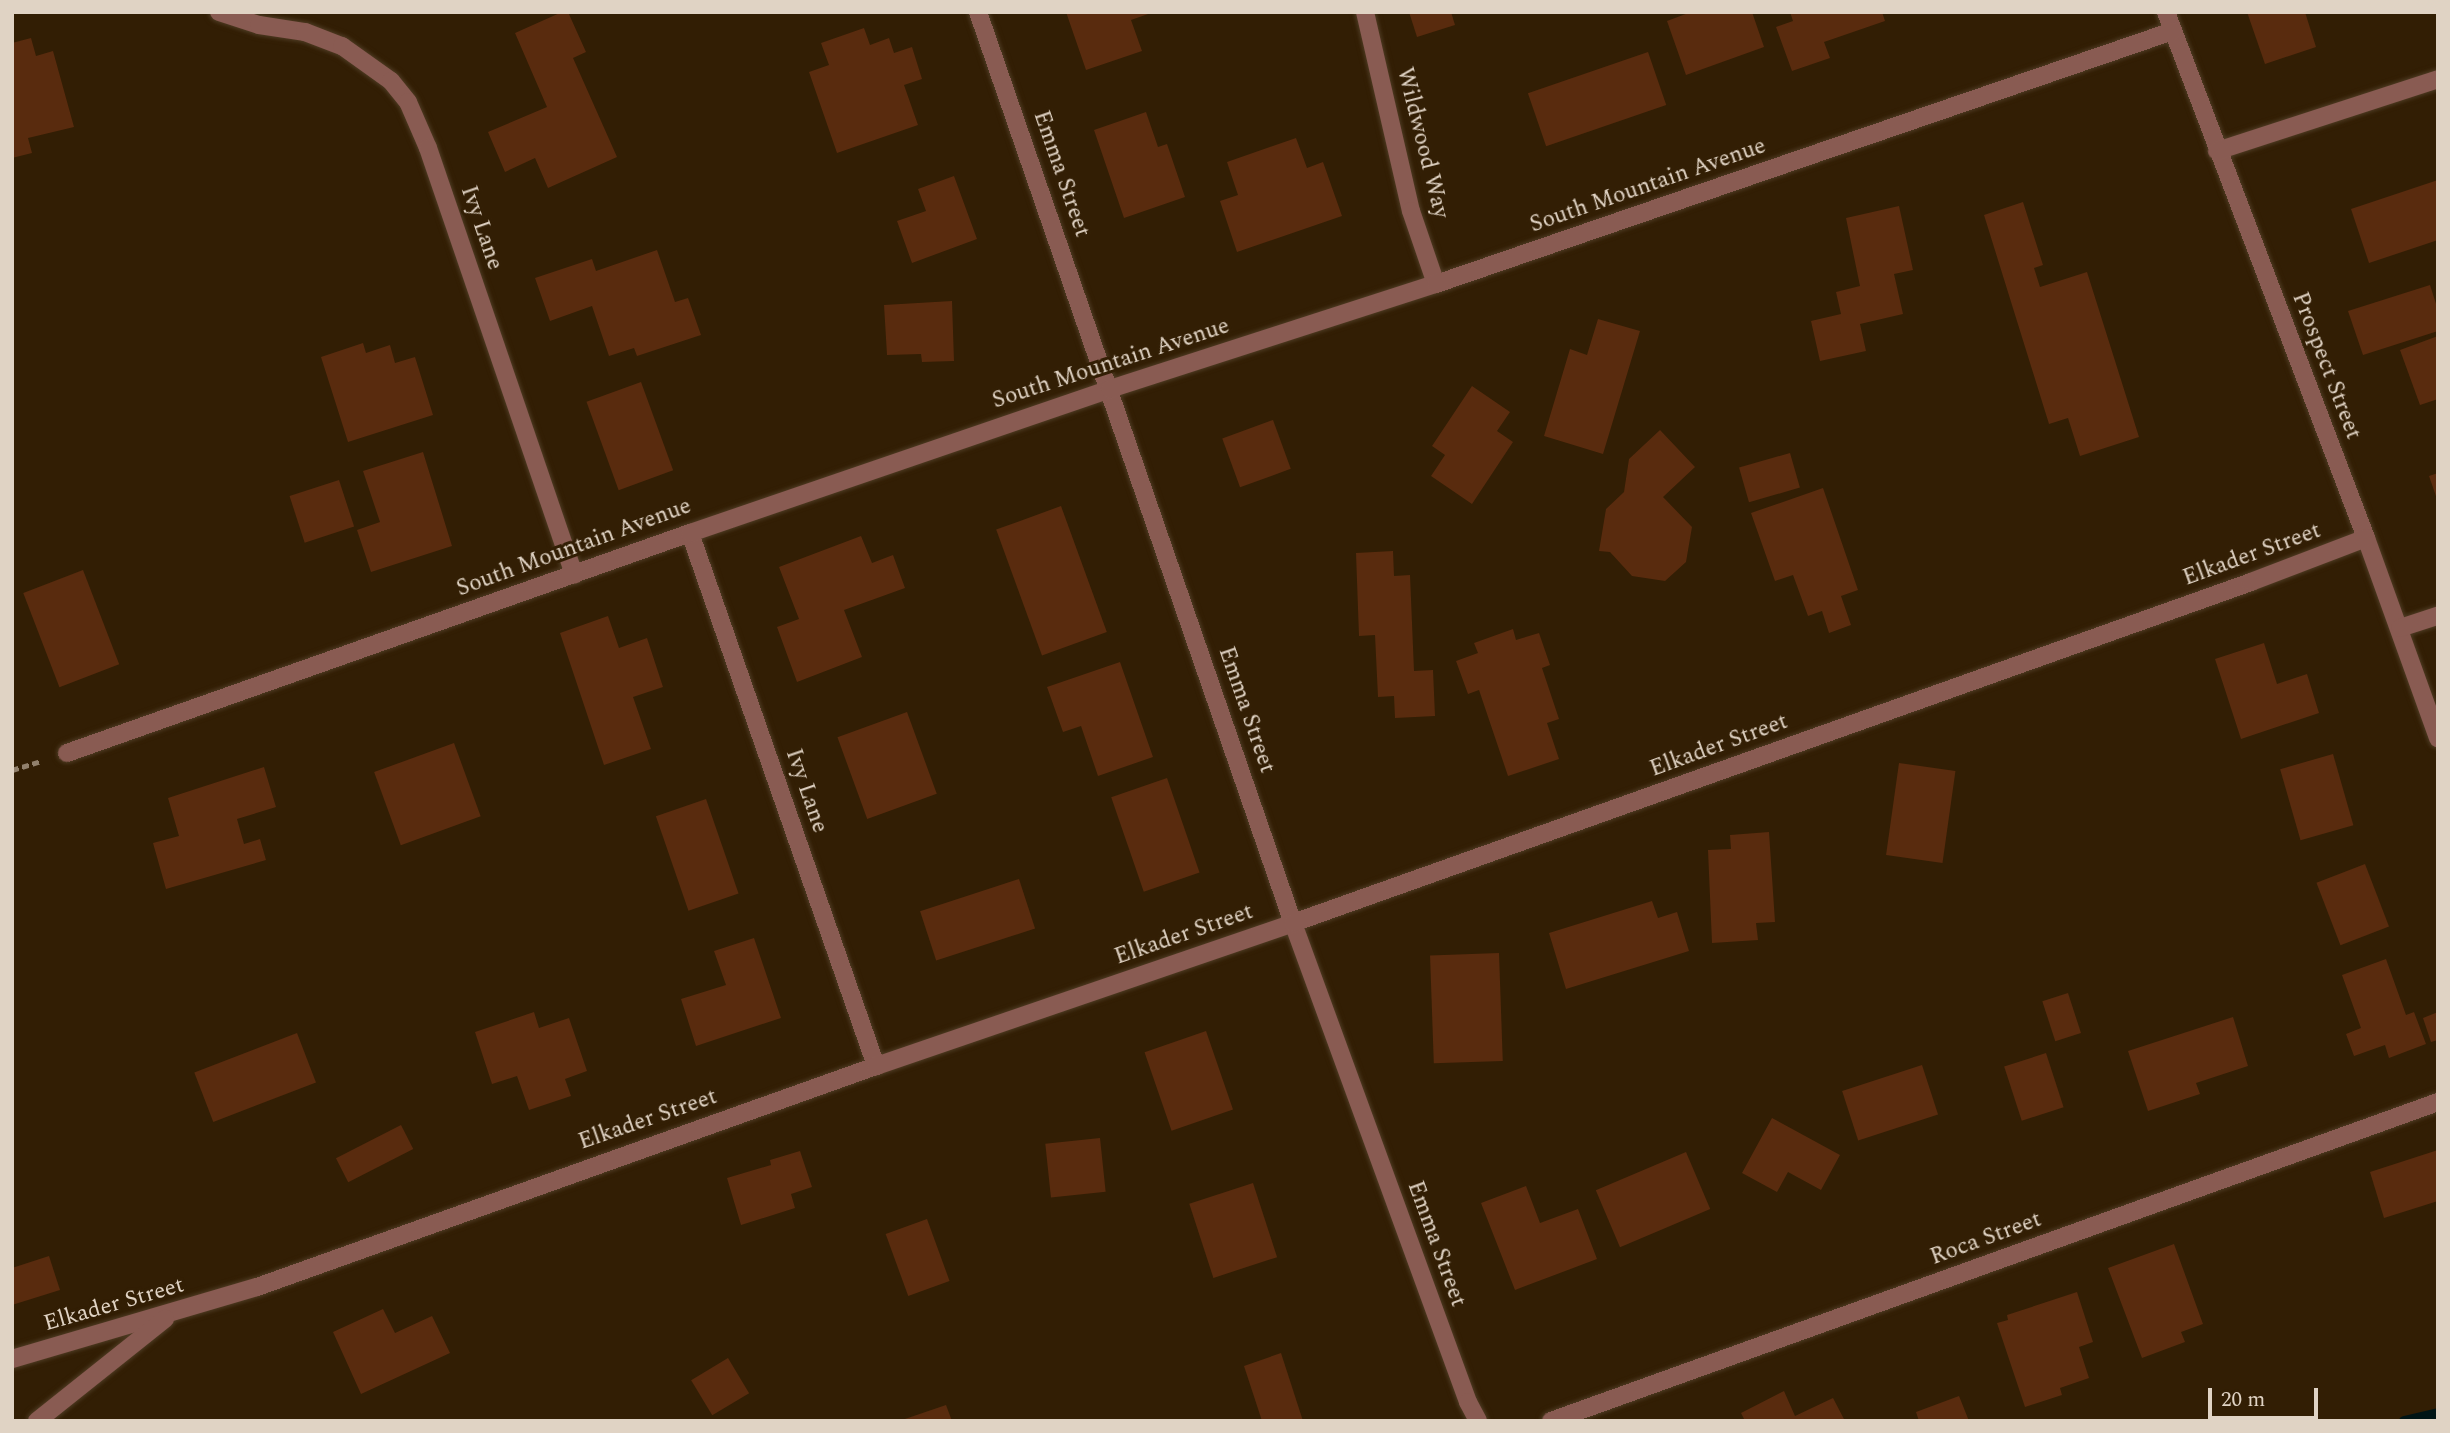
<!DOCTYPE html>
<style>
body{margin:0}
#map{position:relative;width:2450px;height:1433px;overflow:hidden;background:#321e04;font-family:Spectral,serif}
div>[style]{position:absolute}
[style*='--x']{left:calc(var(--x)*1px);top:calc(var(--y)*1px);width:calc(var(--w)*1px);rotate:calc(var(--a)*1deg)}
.stream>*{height:10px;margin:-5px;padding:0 5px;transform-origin:5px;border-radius:5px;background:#001415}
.building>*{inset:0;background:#592b0e;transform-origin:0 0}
.path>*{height:4.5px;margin-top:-2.25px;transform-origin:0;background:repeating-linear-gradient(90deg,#91806c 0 7px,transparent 0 10.5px)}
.roads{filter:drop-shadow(0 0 2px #4e3b23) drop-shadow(0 0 2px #4e3b23)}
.minor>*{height:18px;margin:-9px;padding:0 9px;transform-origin:9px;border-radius:9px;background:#895b52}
span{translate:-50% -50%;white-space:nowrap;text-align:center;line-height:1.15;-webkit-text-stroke:6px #321e04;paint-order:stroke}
.street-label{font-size:23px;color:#e0d3c4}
.frame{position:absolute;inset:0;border:14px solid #e0d3c4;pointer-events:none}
.scale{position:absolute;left:2208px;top:1388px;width:110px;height:32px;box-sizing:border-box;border:4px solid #e0d3c4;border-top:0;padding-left:9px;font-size:21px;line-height:24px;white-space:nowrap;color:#e0d3c4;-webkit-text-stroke:5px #321e04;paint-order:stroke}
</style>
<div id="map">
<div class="stream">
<div style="--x:2404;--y:1421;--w:35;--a:-13"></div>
</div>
<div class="building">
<div style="clip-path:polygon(562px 12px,568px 12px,586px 52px,573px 58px,617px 157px,548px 188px,535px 158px,505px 172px,488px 132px,547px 107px,515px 33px)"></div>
<div style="clip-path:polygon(1066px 12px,1151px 12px,1151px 13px,1131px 20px,1142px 51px,1086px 70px)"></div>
<div style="clip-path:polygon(1409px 12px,1451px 12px,1455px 25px,1417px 37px)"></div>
<div style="clip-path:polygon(1691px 12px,1752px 12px,1764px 47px,1686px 75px,1667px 21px)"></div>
<div style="clip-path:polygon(1790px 12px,1882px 12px,1885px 21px,1824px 42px,1830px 58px,1792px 71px,1776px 27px,1793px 21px)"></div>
<div style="clip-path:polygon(2247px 12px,2305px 12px,2316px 47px,2265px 64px)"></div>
<div style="clip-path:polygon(864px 28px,870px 45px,889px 38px,894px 53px,912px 47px,922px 79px,904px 85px,918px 125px,837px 153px,809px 72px,829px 65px,821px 43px)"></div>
<div style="clip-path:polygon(31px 38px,36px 56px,53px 51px,74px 127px,28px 138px,32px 153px,12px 158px,12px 43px)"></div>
<div style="left:1648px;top:52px;width:56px;height:127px;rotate:71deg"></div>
<div style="clip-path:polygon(1146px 112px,1158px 147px,1167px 144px,1185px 197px,1124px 218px,1094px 130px)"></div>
<div style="clip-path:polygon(1296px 138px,1307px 168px,1323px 162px,1342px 216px,1237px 252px,1220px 201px,1238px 195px,1227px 162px)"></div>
<div style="clip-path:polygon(954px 176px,977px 239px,912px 263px,897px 221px,926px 211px,918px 189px)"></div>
<div style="clip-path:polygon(2438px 180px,2438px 240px,2369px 263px,2351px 209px)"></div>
<div style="clip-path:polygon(2023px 202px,2043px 265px,2034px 268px,2040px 287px,2087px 272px,2139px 437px,2080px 456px,2068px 418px,2049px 424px,1984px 215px)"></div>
<div style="clip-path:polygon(1899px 206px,1913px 270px,1894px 274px,1903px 314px,1860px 324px,1866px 351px,1820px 361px,1811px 321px,1841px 314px,1836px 292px,1860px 286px,1846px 218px)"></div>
<div style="clip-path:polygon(657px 250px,675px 302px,688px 298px,701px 335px,637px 356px,634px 348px,609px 356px,592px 306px,550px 321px,535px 278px,592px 259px,596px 271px)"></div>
<div style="clip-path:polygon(2430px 285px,2438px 310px,2438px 331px,2363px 355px,2348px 311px)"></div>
<div style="clip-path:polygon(952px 301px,954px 361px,922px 362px,921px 354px,887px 355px,884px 305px)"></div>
<div style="clip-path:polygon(1598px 319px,1640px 331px,1603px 454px,1544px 436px,1570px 349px,1587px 355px)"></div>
<div style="clip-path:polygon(2438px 336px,2438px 399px,2420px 405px,2400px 350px)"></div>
<div style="clip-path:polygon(363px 343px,366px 353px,390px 345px,395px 363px,415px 357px,433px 415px,348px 442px,321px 357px)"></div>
<div style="left:641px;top:382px;width:94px;height:58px;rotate:70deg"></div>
<div style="clip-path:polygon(1472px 386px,1510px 412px,1497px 431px,1513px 442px,1472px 504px,1431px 476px,1445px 455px,1432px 446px)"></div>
<div style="left:1273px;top:420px;width:52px;height:54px;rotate:70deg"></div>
<div style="clip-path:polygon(1660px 430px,1695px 467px,1663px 497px,1692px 527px,1686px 562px,1665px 581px,1632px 576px,1610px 552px,1599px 551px,1606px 509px,1624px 492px,1629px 459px)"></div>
<div style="clip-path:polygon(423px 452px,452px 546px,371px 572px,357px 530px,380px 522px,363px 471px)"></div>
<div style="left:1790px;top:453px;width:36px;height:53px;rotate:74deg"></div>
<div style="clip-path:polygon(2438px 473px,2438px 499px,2437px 499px,2429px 476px)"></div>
<div style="left:339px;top:480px;width:49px;height:52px;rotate:72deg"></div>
<div style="clip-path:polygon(1823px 488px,1858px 590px,1841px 596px,1851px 625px,1829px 633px,1822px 611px,1808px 616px,1793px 575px,1775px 581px,1751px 513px)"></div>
<div style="left:1061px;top:506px;width:134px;height:69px;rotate:70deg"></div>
<div style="clip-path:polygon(861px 536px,872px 563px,893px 555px,905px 588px,844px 610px,862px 657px,797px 682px,777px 627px,799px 619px,779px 567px)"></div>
<div style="clip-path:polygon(1393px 551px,1394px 576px,1410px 575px,1414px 671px,1433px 670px,1435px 716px,1395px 718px,1394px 696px,1378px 697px,1375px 635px,1359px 636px,1356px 553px)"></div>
<div style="left:83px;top:570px;width:101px;height:64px;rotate:69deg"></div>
<div style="clip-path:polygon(608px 616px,619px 648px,647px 638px,663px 687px,633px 697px,651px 749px,604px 765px,560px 633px)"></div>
<div style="clip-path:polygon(1513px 629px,1516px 640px,1539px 633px,1550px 665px,1542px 668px,1559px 719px,1547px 723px,1559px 759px,1508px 776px,1479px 690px,1468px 694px,1456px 661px,1478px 653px,1474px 643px)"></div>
<div style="clip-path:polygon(2264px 643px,2277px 684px,2307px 674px,2319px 713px,2241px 739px,2215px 659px)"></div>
<div style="clip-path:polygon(1120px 662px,1153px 757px,1098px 776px,1081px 726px,1063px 732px,1047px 687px)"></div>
<div style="left:907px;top:712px;width:87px;height:74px;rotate:70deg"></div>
<div style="left:454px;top:743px;width:78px;height:85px;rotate:70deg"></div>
<div style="left:2333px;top:754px;width:74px;height:55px;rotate:74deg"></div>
<div style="left:1899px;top:763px;width:57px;height:93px;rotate:8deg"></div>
<div style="clip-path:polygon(264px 767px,276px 807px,237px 819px,244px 844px,260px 839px,266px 860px,166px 889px,153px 843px,179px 836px,168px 798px)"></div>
<div style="left:1167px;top:778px;width:100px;height:59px;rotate:71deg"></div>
<div style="left:706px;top:799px;width:100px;height:53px;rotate:71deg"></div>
<div style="clip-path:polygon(1769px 832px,1775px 922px,1756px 923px,1758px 940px,1712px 943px,1708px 850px,1731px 849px,1730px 835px)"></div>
<div style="left:2365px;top:864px;width:67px;height:52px;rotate:69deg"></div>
<div style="left:1019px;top:879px;width:52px;height:104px;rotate:72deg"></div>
<div style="clip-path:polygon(1652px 901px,1658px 918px,1677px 912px,1689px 951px,1566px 989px,1549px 933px)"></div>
<div style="clip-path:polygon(754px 938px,781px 1018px,696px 1046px,681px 999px,726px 985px,714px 951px)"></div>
<div style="left:1499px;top:953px;width:108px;height:69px;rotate:88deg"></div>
<div style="clip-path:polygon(2386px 959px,2406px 1015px,2414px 1012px,2426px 1044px,2389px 1058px,2385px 1045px,2354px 1056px,2346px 1034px,2361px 1028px,2342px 975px)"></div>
<div style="left:2068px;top:993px;width:42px;height:27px;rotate:72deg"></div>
<div style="clip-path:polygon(534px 1012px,539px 1028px,569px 1018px,587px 1071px,565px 1079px,571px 1096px,529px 1110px,517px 1076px,492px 1084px,475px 1032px)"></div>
<div style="clip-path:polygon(2438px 1012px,2438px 1040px,2431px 1042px,2423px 1018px)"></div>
<div style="clip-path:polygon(2233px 1017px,2248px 1066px,2196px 1083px,2200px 1094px,2148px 1111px,2128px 1051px)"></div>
<div style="left:1206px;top:1031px;width:83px;height:65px;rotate:71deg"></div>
<div style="left:297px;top:1033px;width:53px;height:110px;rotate:69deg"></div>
<div style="left:2046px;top:1053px;width:57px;height:44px;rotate:72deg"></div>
<div style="left:1922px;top:1065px;width:52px;height:84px;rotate:72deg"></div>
<div style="clip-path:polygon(1772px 1118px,1840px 1155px,1821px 1190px,1788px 1172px,1777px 1192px,1742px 1173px)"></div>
<div style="left:401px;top:1125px;width:27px;height:73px;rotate:63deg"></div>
<div style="left:1100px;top:1138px;width:54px;height:55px;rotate:84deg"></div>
<div style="clip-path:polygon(2438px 1150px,2438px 1201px,2384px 1218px,2370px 1172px)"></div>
<div style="clip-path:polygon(800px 1151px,812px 1187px,791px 1194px,795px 1208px,741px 1225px,727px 1178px,771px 1165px,770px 1160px)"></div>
<div style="left:1686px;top:1152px;width:62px;height:98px;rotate:67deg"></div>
<div style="left:1253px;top:1183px;width:78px;height:67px;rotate:72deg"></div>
<div style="clip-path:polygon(1526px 1186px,1540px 1223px,1578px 1209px,1597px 1259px,1515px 1290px,1481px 1203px)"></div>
<div style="left:927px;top:1219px;width:66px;height:44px;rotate:70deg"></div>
<div style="clip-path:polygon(2174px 1244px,2203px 1324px,2181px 1332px,2185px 1342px,2142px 1358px,2108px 1268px)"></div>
<div style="clip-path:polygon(49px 1256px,60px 1290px,12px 1305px,12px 1268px)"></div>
<div style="clip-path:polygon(2077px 1292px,2093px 1342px,2079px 1347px,2089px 1378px,2060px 1388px,2062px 1395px,2025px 1407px,1997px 1323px,2008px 1320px,2007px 1315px)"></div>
<div style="clip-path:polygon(383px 1309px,395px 1333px,432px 1316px,450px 1353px,361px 1394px,333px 1332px)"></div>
<div style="clip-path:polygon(1281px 1353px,1303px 1421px,1262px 1421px,1244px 1366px)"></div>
<div style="left:728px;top:1358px;width:41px;height:43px;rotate:59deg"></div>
<div style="clip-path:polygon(1784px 1391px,1795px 1416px,1833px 1398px,1845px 1421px,1745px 1421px,1741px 1413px)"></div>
<div style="clip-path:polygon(1959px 1396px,1969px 1421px,1919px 1421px,1916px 1412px)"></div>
<div style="clip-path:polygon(946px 1405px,952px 1421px,903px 1421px,902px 1420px)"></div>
</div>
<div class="path">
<div style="--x:12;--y:770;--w:30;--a:-17"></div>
</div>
<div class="roads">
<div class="minor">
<div style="--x:219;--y:12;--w:42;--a:18"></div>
<div style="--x:259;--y:25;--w:47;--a:8.7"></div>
<div style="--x:305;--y:32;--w:40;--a:21"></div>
<div style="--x:342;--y:46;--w:60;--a:35.5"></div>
<div style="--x:391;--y:81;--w:27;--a:51"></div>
<div style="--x:408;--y:102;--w:50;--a:66.5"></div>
<div style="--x:428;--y:148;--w:451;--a:71.1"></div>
<div style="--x:978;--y:12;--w:964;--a:70.93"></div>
<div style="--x:1293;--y:923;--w:510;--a:69.93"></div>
<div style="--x:1468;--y:1402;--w:21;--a:62"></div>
<div style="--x:1365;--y:12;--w:204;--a:77"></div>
<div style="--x:1411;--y:211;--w:77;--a:71.1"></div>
<div style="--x:2166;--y:12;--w:563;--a:69.18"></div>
<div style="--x:2366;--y:538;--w:213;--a:70.2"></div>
<div style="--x:2217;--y:151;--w:232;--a:-18"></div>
<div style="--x:690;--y:533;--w:565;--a:70.76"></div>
<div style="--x:2400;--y:628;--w:40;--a:-18"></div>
<div style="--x:67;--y:753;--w:661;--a:-19.45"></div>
<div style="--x:690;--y:533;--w:444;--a:-18.9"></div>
<div style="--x:1110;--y:389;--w:342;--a:-17.9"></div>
<div style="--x:1436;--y:284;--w:779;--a:-18.95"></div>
<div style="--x:12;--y:1359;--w:255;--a:-16.4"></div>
<div style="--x:257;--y:1287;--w:657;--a:-19.65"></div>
<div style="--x:876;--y:1066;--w:441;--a:-18.9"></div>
<div style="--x:1293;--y:923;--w:1017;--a:-19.59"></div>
<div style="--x:2251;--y:582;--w:123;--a:-20.9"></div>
<div style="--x:37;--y:1421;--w:164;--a:-38.6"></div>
<div style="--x:1551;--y:1421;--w:943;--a:-19.78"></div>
</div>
</div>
<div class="street-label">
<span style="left:1422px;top:143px;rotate:76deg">Wildwood Way</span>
<span style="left:1061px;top:174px;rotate:71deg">Emma Street</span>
<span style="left:1648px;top:186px;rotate:-19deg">South Mountain Avenue</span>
<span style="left:481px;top:228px;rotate:71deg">Ivy Lane</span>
<span style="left:1111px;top:364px;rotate:-18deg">South Mountain Avenue</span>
<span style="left:2326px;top:366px;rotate:69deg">Prospect Street</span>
<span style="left:574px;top:548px;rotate:-20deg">South Mountain Avenue</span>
<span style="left:2252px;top:555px;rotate:-20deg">Elkader Street</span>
<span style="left:1246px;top:710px;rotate:71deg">Emma Street</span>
<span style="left:1719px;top:746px;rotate:-20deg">Elkader Street</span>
<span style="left:806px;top:791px;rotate:71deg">Ivy Lane</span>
<span style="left:1184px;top:935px;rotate:-19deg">Elkader Street</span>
<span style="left:648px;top:1120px;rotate:-19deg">Elkader Street</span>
<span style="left:1986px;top:1239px;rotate:-20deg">Roca Street</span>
<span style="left:1436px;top:1244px;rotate:70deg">Emma Street</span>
<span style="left:114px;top:1305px;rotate:-16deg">Elkader Street</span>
</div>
<div class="frame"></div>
<div class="scale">20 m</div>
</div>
